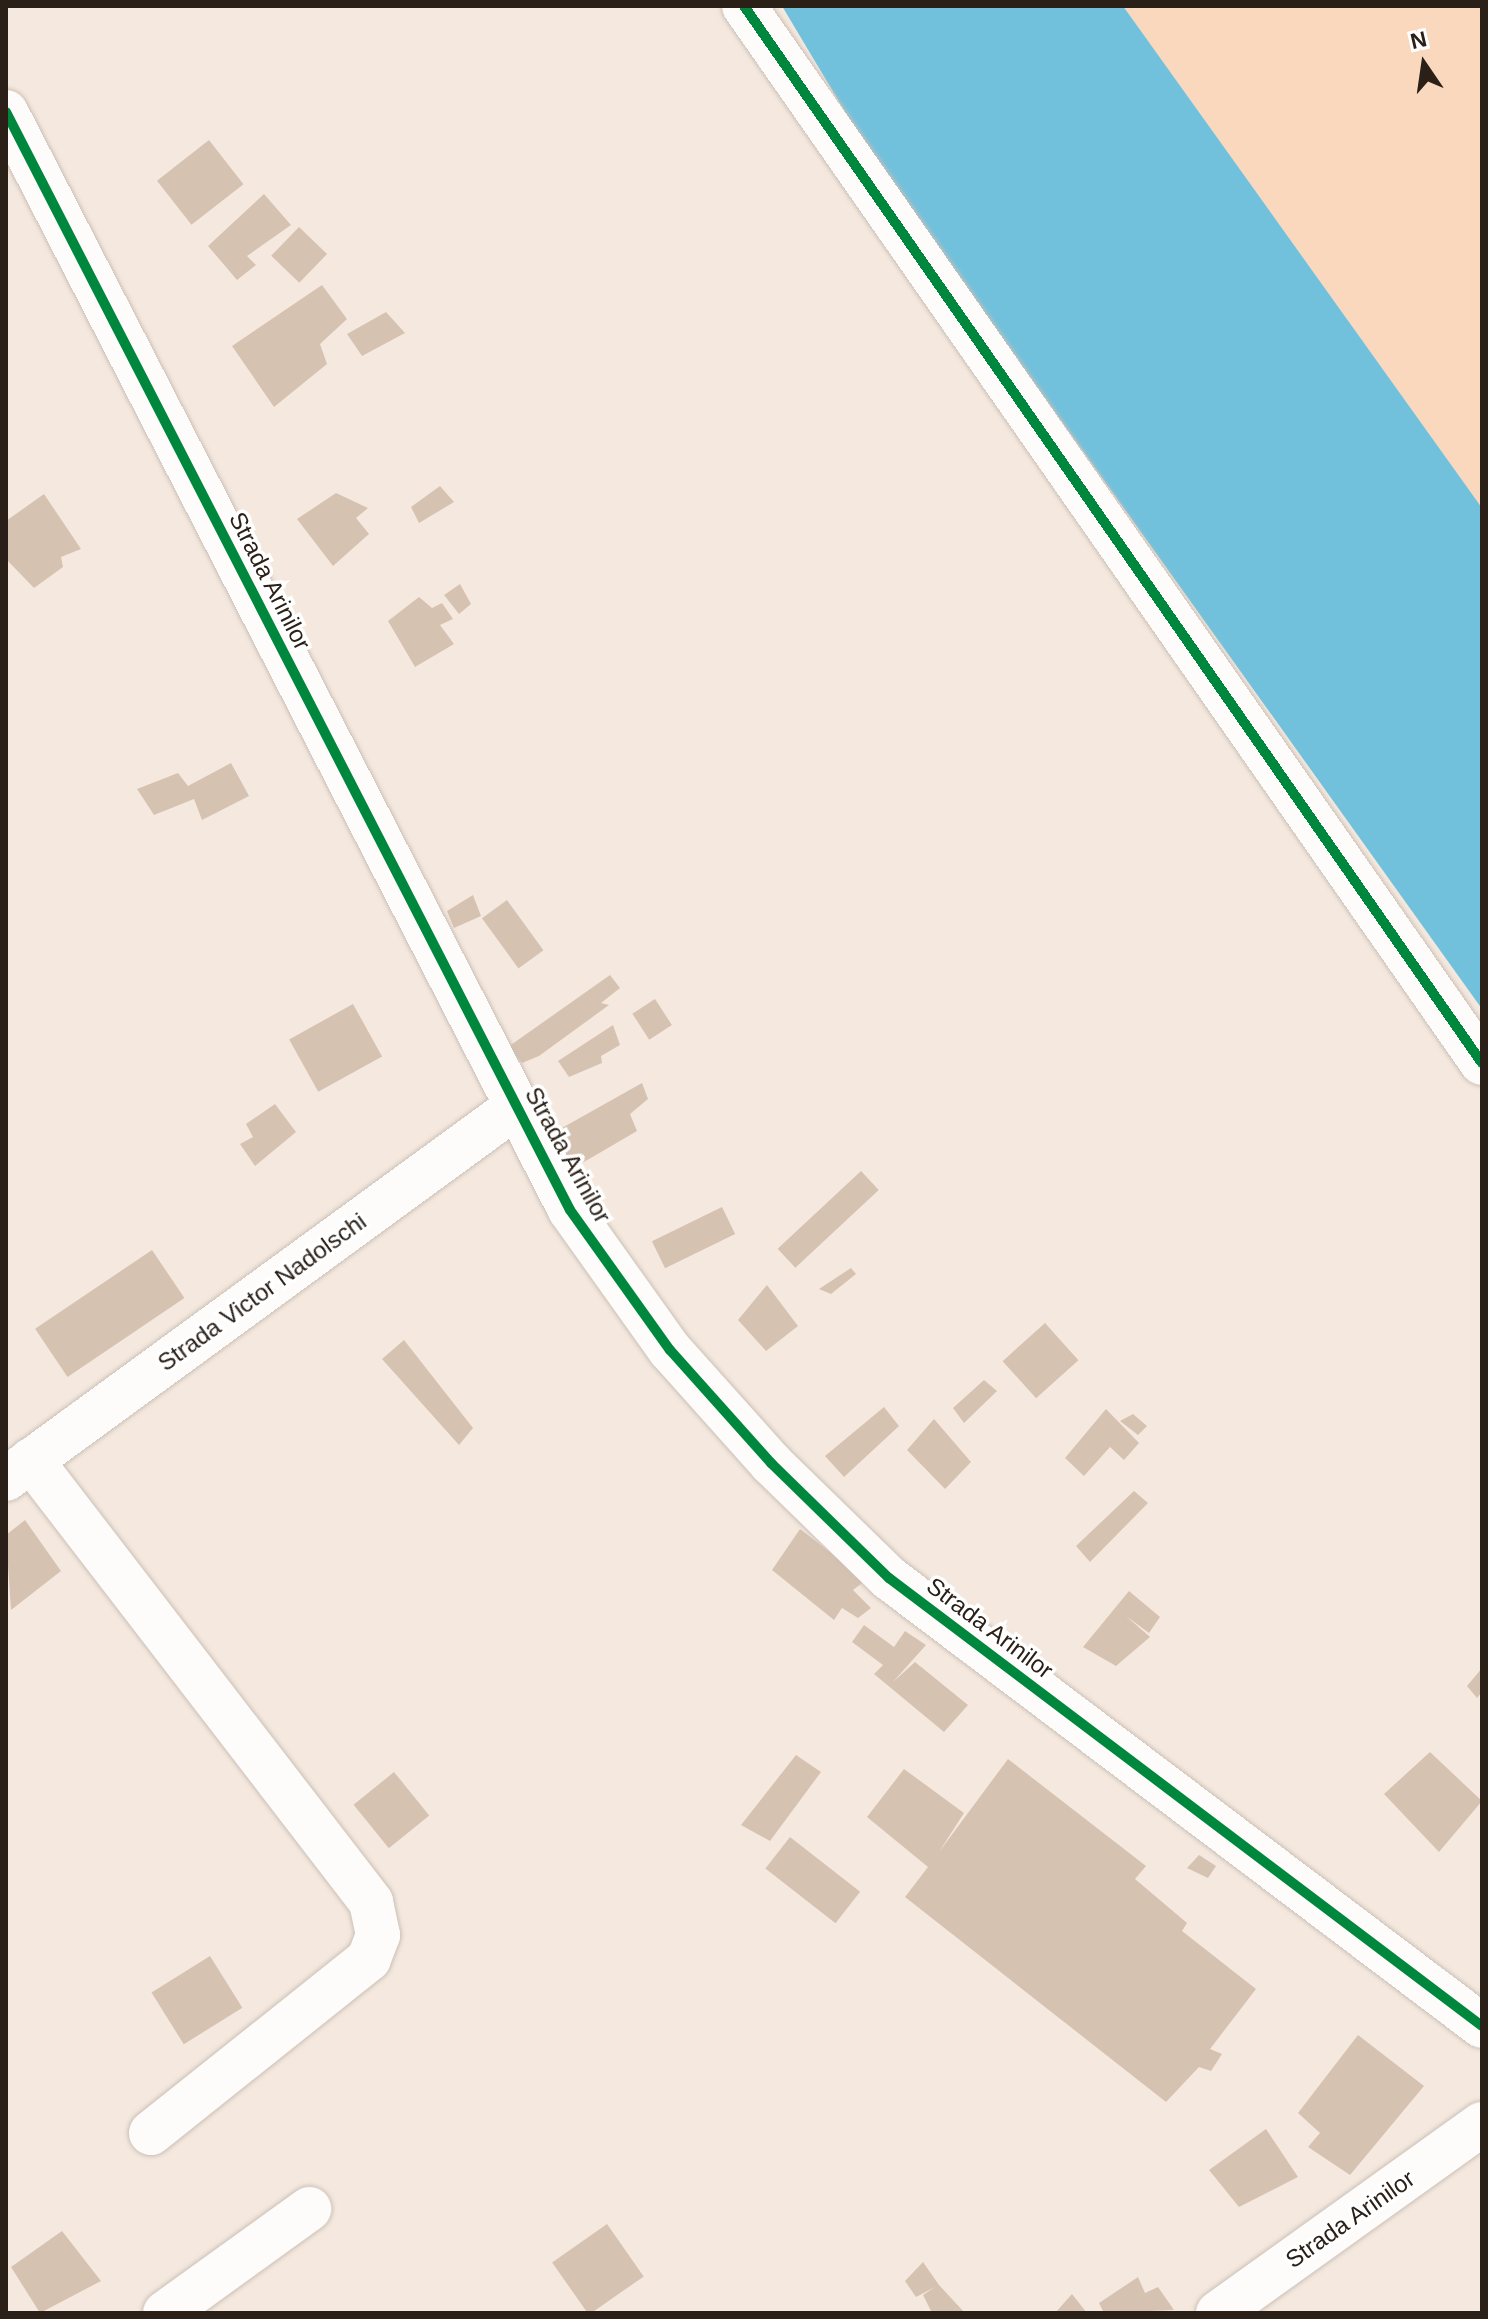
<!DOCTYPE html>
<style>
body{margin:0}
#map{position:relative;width:1488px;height:2319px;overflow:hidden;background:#f5e9df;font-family:Helvetica,sans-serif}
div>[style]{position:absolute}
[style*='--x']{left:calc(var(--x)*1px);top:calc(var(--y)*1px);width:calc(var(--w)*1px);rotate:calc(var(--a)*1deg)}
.green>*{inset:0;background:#f9d8bd}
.water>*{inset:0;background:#71c1dd}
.building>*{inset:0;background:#d6c2b1;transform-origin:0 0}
.roads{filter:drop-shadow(0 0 2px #cbc0b7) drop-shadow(0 0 2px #cbc0b7)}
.minor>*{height:44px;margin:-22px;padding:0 22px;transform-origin:22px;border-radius:22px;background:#fefcfa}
.cycleway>*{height:10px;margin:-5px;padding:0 5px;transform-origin:5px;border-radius:5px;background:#00873e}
span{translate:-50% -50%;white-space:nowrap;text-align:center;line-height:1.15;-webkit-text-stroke:7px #fff;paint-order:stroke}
.street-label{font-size:24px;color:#2a2018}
.frame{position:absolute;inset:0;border:8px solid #2a2018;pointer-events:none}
.north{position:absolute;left:1384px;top:24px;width:80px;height:80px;-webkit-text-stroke:6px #fff;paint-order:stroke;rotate:347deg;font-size:22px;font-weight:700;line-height:32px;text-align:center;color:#2a2018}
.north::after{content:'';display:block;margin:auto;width:28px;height:36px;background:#2a2018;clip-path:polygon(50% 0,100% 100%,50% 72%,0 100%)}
</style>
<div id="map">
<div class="green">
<div style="clip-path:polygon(1123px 6px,1482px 6px,1482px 508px)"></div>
</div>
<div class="water">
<div style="clip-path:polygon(782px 6px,1123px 6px,1482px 508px,1482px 1009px,869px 152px)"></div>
</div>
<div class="building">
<div style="left:209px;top:140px;width:56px;height:66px;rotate:52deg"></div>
<div style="clip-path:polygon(264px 194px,291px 225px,247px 256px,256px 265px,237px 280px,208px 246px)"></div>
<div style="left:299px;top:227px;width:39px;height:40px;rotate:44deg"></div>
<div style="clip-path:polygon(322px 285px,347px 319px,320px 344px,327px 364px,274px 407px,232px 346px)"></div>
<div style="clip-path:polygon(386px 312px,405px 333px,362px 356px,347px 334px)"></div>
<div style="clip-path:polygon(440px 486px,454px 502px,419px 523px,411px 507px)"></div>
<div style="clip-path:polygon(336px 493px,368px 508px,356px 518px,369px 534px,333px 566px,297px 519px)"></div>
<div style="clip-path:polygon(44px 494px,81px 549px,61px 557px,63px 567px,34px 588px,6px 559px,6px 521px)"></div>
<div style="clip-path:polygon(460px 584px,471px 604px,459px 614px,444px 595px)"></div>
<div style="clip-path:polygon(419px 597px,432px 608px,442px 603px,453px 619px,440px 625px,454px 644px,415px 667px,388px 621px)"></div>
<div style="clip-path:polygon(231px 763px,249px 796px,202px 820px,194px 799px,154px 815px,137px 789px,178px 773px,188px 786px)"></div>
<div style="clip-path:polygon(473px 895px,481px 916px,454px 928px,447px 911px)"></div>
<div style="left:507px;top:900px;width:62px;height:31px;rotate:54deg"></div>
<div style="clip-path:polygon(610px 975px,620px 988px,601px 1003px,609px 1005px,539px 1056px,522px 1063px,508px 1047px)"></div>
<div style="left:655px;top:999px;width:31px;height:27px;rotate:57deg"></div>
<div style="left:353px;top:1004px;width:60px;height:73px;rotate:61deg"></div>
<div style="clip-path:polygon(613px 1025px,620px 1045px,601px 1056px,602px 1063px,569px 1077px,558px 1061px)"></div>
<div style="clip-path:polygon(642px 1083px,648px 1099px,630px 1114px,637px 1131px,572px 1169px,553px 1133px)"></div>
<div style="clip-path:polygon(275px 1104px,296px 1132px,255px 1166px,240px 1144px,253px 1137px,246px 1124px)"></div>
<div style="left:861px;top:1171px;width:26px;height:114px;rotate:47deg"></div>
<div style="left:722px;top:1207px;width:30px;height:78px;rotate:64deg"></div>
<div style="left:152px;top:1250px;width:58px;height:141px;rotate:56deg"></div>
<div style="clip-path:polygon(851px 1268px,856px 1274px,831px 1294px,819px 1289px)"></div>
<div style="clip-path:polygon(767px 1285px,798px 1326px,766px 1351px,738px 1320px)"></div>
<div style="left:1045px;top:1323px;width:50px;height:57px;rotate:48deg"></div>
<div style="clip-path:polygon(404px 1340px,473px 1428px,459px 1445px,382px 1359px)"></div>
<div style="clip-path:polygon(984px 1380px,997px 1391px,964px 1423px,953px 1408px)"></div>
<div style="clip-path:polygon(884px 1407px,899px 1426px,844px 1477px,825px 1456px)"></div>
<div style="clip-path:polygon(1106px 1409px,1139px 1443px,1124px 1460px,1110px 1447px,1084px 1476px,1065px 1458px)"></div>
<div style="clip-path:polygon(1133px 1414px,1147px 1426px,1138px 1435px,1120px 1421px)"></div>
<div style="clip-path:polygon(934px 1419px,971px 1462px,945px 1489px,907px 1450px)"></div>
<div style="clip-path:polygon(1134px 1491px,1148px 1503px,1090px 1562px,1076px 1546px)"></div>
<div style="clip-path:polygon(25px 1520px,61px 1571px,11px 1610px,6px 1535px)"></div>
<div style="clip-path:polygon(800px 1529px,866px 1580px,853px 1590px,871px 1608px,858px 1618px,842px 1608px,834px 1620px,772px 1570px)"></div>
<div style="clip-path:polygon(1129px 1591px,1160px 1617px,1149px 1633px,1126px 1616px,1150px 1637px,1116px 1666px,1083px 1647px)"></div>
<div style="clip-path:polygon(864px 1625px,894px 1647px,905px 1631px,926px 1645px,893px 1682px,915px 1662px,968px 1705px,944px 1732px,874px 1674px,883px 1665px,852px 1642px)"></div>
<div style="clip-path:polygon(1482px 1668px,1482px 1692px,1477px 1698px,1467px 1686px)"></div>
<div style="clip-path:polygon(1430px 1752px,1482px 1801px,1439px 1852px,1384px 1794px)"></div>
<div style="clip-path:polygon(796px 1755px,821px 1772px,770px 1841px,741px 1825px)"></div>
<div style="clip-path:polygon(1008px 1759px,1146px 1866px,1135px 1879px,1187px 1923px,1182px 1931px,1256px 1989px,1210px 2049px,1222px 2054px,1211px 2071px,1199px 2067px,1166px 2102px,905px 1897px,928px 1867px,867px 1817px,904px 1769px,964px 1813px,939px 1852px)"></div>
<div style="left:394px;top:1772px;width:56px;height:52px;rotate:51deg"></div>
<div style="left:790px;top:1837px;width:89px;height:40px;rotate:38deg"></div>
<div style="clip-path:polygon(1199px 1855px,1216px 1866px,1208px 1878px,1187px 1868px)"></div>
<div style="left:210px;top:1956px;width:61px;height:69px;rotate:58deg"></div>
<div style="clip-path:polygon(1358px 2035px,1424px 2086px,1350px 2175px,1308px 2147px,1320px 2133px,1298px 2113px)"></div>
<div style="clip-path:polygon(1266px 2129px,1298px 2177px,1239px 2207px,1209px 2170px)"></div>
<div style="left:607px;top:2224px;width:64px;height:67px;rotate:55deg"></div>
<div style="clip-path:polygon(62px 2231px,101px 2281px,40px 2313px,11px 2267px)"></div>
<div style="clip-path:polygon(923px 2262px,939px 2285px,965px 2313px,932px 2313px,923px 2295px,935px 2287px,916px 2297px,905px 2281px)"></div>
<div style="clip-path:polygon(1138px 2277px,1145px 2293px,1158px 2287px,1174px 2310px,1104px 2313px,1099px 2303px)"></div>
<div style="clip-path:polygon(1072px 2294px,1087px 2313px,1055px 2313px)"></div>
</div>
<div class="roads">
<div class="minor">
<div style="--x:744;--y:6;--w:1289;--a:55.08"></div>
<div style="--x:6;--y:112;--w:1234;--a:62.81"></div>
<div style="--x:570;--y:1210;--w:172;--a:54.5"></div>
<div style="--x:670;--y:1350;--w:152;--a:48.2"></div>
<div style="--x:771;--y:1463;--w:165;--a:44.3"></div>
<div style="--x:889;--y:1578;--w:743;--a:37.07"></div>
<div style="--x:31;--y:1460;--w:558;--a:52.43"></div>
<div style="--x:371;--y:1902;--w:34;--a:78"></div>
<div style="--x:378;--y:1935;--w:26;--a:111"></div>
<div style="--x:369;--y:1959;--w:279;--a:141.4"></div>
<div style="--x:6;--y:1479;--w:633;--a:-36.13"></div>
<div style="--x:165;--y:2313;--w:178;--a:-35.8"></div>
<div style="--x:1218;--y:2313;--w:325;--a:-35.6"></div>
</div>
</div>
<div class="cycleway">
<div style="--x:744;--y:6;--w:1289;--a:55.08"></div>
<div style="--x:6;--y:112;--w:1234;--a:62.81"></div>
<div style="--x:570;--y:1210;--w:172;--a:54.5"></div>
<div style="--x:670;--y:1350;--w:152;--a:48.2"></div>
<div style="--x:771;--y:1463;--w:165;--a:44.3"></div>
<div style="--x:889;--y:1578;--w:743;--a:37.07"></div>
</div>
<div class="street-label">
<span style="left:270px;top:581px;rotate:63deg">Strada Arinilor</span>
<span style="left:568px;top:1155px;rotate:61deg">Strada Arinilor</span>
<span style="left:262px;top:1292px;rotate:-36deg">Strada Victor Nadolschi</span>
<span style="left:990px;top:1628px;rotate:37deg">Strada Arinilor</span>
<span style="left:1350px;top:2219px;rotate:-35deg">Strada Arinilor</span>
</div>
<div class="frame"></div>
<div class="north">N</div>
</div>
